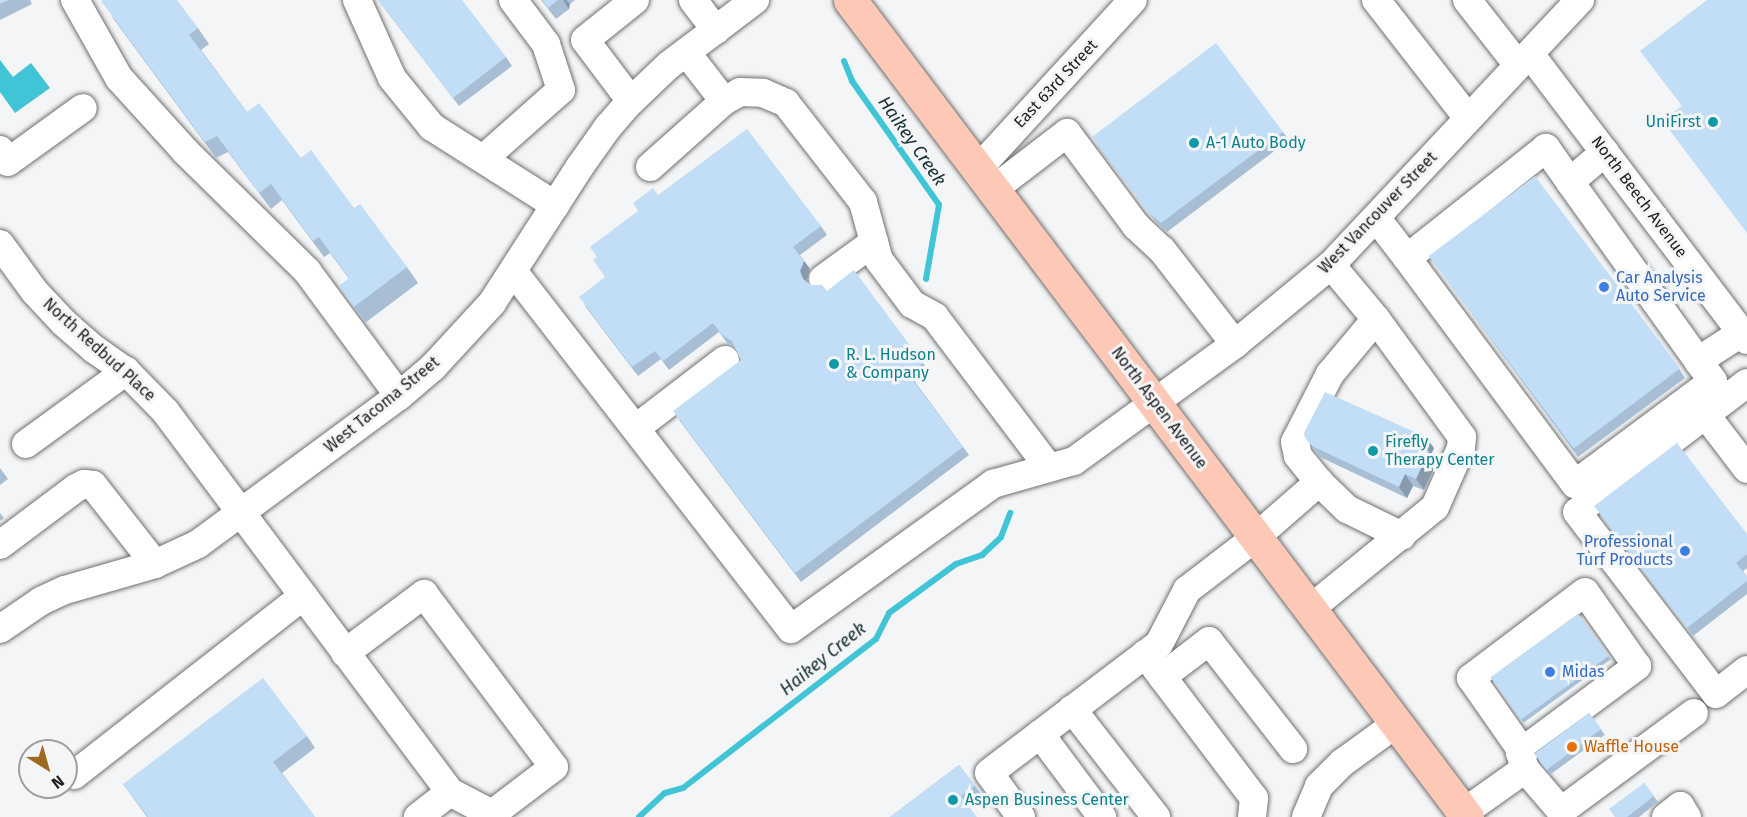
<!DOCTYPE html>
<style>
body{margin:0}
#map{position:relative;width:1747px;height:817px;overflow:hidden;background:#f4f5f6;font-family:"Fira Sans",sans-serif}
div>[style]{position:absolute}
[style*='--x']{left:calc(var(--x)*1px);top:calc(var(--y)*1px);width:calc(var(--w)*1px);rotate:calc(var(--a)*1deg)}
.water>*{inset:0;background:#40c4d6}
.stream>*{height:6px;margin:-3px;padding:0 3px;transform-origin:3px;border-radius:3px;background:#40c4d6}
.roads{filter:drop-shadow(0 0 2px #6f7070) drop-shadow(0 0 2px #6f7070)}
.minor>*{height:28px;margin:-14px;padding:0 14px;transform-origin:14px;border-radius:14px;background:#fff}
.major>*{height:33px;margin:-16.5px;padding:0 16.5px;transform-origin:16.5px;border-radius:16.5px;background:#fdc8b6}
.wall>*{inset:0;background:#a7bed4;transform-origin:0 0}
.shaded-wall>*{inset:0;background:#889bac}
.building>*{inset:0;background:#c2ddf6;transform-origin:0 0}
.dots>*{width:16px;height:16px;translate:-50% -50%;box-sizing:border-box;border:3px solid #f4f5f6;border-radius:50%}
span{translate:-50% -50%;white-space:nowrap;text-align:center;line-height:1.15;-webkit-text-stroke:6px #f4f5f6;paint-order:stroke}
.street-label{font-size:16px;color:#1d1d1d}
.culture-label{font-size:16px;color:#0d838f}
.right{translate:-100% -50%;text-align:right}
.left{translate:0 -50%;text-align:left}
.shop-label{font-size:16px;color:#366cbe}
.food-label{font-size:16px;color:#c56008}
.water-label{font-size:18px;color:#182f32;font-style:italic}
.north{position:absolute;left:18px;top:739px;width:60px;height:60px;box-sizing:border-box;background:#f4f5f6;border:2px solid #9e9f9f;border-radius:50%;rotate:143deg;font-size:16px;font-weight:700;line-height:24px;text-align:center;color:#1d1d1d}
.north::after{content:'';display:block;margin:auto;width:21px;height:27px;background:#9e6a21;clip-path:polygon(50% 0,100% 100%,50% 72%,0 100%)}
</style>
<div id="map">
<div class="water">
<div style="clip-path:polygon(0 60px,13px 77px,31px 63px,50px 88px,15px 113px,0 92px)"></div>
</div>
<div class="stream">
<div style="--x:844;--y:61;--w:22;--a:68"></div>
<div style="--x:852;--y:81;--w:151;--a:54.9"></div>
<div style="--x:939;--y:205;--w:75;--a:100"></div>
<div style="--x:639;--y:817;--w:35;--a:-43"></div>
<div style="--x:665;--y:793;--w:19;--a:-16"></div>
<div style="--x:683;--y:788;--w:244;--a:-37.7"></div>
<div style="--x:876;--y:639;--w:29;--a:-63"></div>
<div style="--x:889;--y:613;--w:83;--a:-36.2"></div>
<div style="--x:956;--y:564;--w:28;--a:-19"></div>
<div style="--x:982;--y:555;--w:26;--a:-43"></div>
<div style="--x:1001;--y:537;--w:26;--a:-69"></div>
</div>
<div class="roads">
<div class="minor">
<div style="--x:75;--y:0;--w:90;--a:60.6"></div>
<div style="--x:119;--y:78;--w:100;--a:47.8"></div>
<div style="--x:186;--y:152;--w:170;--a:44.5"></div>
<div style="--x:307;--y:271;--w:155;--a:53.6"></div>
<div style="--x:357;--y:0;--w:85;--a:65.8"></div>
<div style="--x:392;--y:78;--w:63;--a:50.8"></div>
<div style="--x:432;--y:127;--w:146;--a:32.4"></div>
<div style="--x:693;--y:0;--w:38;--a:53"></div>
<div style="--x:1376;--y:0;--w:150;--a:52.1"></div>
<div style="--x:1467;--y:0;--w:83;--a:51.9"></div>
<div style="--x:1530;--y:54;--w:359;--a:52.8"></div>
<div style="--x:631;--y:101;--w:76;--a:-127"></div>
<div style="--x:585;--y:40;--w:64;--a:-38.7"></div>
<div style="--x:724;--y:101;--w:18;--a:-29"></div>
<div style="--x:740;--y:92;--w:23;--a:2"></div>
<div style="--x:763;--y:93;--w:25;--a:23"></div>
<div style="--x:786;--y:103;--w:125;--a:52.1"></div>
<div style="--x:863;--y:202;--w:60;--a:74.6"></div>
<div style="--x:879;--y:260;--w:55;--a:53.1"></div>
<div style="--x:912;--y:304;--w:26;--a:29"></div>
<div style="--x:935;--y:317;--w:189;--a:52.9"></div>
<div style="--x:0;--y:150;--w:14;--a:56"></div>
<div style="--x:8;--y:162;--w:92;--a:-35.8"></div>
<div style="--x:1605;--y:152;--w:46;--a:139.4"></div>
<div style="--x:1570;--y:182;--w:42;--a:-125.2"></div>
<div style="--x:1546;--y:148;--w:177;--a:141.6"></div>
<div style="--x:1407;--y:258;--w:282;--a:53.4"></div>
<div style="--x:1575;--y:484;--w:172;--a:-36.7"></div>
<div style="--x:1713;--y:381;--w:25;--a:-127"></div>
<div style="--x:1698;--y:361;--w:51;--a:-33.1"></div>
<div style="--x:483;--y:159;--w:104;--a:-41.5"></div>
<div style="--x:561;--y:90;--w:48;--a:-108.1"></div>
<div style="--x:546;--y:44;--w:55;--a:-126.9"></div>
<div style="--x:650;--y:167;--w:99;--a:-41.7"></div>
<div style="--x:724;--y:101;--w:62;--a:-127.8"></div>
<div style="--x:978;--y:169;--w:229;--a:-47.5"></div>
<div style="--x:1570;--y:182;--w:220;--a:54.4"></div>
<div style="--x:994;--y:189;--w:92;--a:-37.5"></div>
<div style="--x:1067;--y:133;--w:116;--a:53.4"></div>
<div style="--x:1136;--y:226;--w:35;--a:43"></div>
<div style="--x:1162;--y:250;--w:119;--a:52.2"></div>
<div style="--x:1377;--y:219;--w:49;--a:52.4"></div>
<div style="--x:0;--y:244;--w:59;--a:53.9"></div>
<div style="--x:35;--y:292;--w:42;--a:46.9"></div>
<div style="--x:64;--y:323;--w:40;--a:41"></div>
<div style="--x:94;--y:349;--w:39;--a:35"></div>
<div style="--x:126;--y:371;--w:56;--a:45.7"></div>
<div style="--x:165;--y:411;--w:476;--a:53.2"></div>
<div style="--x:450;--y:792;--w:41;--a:142"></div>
<div style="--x:513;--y:271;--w:453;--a:52.2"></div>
<div style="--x:791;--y:629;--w:249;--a:-35.7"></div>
<div style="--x:993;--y:484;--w:84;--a:-15.9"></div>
<div style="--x:1074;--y:461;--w:199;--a:-36"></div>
<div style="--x:1235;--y:344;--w:124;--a:-39.5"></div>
<div style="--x:1331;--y:265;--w:364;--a:-46.8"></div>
<div style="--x:823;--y:279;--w:63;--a:-36"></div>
<div style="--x:1376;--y:319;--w:72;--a:129.9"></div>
<div style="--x:1330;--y:374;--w:76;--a:117.2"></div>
<div style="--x:1295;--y:442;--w:14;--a:78"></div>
<div style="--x:1298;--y:456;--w:33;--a:51"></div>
<div style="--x:1319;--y:482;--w:39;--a:44"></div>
<div style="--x:1347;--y:509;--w:61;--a:26.1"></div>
<div style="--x:1747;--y:383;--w:213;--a:142.8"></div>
<div style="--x:1577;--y:512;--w:229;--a:52.6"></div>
<div style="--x:1716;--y:694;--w:39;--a:-38"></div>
<div style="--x:1705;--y:414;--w:69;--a:52.6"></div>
<div style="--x:636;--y:428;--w:112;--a:-37.4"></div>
<div style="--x:26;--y:444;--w:124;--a:-36.1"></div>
<div style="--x:0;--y:545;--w:95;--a:-36.9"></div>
<div style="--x:76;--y:488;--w:9;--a:-27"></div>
<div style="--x:84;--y:484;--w:9;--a:6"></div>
<div style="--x:93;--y:485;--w:100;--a:51.9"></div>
<div style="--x:1310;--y:609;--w:161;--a:-39.2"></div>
<div style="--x:1435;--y:507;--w:64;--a:-66.2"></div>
<div style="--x:1461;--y:448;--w:11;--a:-85"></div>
<div style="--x:1462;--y:437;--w:146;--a:-126.1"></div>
<div style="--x:1376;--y:319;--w:70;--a:-129.8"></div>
<div style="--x:0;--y:629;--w:50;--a:-34.3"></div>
<div style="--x:41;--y:601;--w:26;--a:-25"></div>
<div style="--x:65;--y:590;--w:94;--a:-16.1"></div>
<div style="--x:155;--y:564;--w:47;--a:-24.9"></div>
<div style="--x:198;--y:544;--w:250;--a:-36.4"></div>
<div style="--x:399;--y:396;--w:45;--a:-40.5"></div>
<div style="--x:433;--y:367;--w:87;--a:-47.3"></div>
<div style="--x:492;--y:303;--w:164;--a:-57.2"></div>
<div style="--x:581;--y:165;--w:47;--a:-54.6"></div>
<div style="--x:608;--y:127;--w:35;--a:-49"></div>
<div style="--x:631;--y:101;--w:52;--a:-43.5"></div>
<div style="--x:669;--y:65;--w:108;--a:-37.1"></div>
<div style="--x:345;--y:653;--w:99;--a:-36.8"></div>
<div style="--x:424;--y:594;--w:216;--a:53.1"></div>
<div style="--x:554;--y:767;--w:78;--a:142.8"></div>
<div style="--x:492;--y:814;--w:47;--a:-152.4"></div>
<div style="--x:1145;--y:654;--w:181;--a:52.9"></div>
<div style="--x:1254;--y:798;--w:19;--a:96"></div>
<div style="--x:1162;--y:677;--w:59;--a:-37.5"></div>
<div style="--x:1209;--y:641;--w:137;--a:52.1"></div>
<div style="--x:1072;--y:709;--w:137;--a:52.1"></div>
<div style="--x:1040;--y:734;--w:104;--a:53.2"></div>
<div style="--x:1520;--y:753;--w:146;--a:-36.6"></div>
<div style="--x:1637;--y:666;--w:90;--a:-125.1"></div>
<div style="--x:1585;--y:592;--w:143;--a:143"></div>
<div style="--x:1471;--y:678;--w:82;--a:55"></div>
<div style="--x:1518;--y:745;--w:25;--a:74"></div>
<div style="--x:74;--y:775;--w:291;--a:-38"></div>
<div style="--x:1463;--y:813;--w:76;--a:-35.4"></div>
<div style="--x:1525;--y:769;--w:55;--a:49.4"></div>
<div style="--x:1561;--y:811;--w:165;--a:-36.4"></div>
<div style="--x:1021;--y:817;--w:54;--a:-126"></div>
<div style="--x:989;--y:773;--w:213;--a:-37.2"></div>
<div style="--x:1159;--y:644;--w:61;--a:-62.6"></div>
<div style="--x:1187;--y:590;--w:87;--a:-37.5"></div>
<div style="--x:1256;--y:537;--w:84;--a:-41.1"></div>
<div style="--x:1306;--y:817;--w:34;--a:-67"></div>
<div style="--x:1319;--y:786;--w:33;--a:-45"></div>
<div style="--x:1342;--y:763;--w:68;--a:-36"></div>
<div style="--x:1666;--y:817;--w:18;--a:-38"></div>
<div style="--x:1680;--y:806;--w:13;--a:58"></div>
</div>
<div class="major">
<div style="--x:850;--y:0;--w:1024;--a:52.94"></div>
</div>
</div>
<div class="wall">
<div style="clip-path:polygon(0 0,30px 0,32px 4px,0 20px)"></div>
<div style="clip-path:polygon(378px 0,506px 57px,512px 66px,459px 106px)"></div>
<div style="clip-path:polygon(541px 0,575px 0,570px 4px,569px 9px,556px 19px)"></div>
<div style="clip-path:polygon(112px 17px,198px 28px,209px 44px,201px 50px,247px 112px,301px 158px,354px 208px,407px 267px,418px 283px,365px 323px,339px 286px,349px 279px,330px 253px,324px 257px,282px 200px,271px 209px,228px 152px,216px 158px)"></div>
<div style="clip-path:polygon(1283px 132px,1289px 140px,1167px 232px,1156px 222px,1098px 146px)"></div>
<div style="clip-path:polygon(658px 195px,821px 226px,827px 235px,800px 255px,810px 269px,807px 280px,808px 283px,811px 285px,827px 291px,923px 363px,929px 372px,915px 382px,969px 455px,801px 582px,679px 420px,741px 360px,735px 348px,728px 344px,719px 332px,669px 370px,661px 359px,638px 376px,585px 306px,605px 277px,597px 257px)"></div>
<div style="clip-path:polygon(1435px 264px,1679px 369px,1685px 378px,1578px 457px)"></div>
<div style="clip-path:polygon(1305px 437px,1434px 448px,1431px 455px,1437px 462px,1424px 490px,1413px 486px,1407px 498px,1320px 457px)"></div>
<div style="clip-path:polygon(0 468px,8px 479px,0 485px)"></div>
<div style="clip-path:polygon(0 513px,4px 518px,0 521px)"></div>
<div style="clip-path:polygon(1600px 515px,1747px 534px,1747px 568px,1743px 571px,1747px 577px,1747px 594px,1693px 636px)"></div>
<div style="left:1578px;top:614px;width:56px;height:108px;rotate:54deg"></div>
<div style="left:1589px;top:713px;width:27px;height:68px;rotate:54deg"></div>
<div style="clip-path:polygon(307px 736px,315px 748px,282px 773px,315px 817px,147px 817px,123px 784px)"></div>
<div style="clip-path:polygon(959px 765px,982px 795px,968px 805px,890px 817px)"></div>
<div style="clip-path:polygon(1644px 783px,1658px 802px,1639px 817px,1615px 817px)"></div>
</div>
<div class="shaded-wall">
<div style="clip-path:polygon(563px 0,566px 0,570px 4px,569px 9px)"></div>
<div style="clip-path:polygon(804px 261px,810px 269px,807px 280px,809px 288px,803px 279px,800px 271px)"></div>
<div style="clip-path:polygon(1426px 437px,1434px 448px,1431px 455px,1437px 462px,1424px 490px,1416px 479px,1422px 448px)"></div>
<div style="clip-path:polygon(1405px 474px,1413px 486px,1407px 498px,1399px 487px)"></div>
</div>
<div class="building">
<div style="clip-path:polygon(0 0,9px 0,0 4px)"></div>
<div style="clip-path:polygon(102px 0,177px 0,198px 28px,189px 35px,247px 112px,259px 103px,301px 158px,311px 150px,354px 208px,360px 204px,407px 267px,354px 307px,339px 286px,349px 278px,319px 237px,313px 241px,271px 184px,259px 193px,217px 136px,205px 142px,101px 1px)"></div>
<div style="clip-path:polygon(378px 0,462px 0,506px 57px,453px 98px)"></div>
<div style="clip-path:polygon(542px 0,558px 0,548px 8px)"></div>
<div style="clip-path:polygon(1707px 0,1747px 0,1747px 233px,1662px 120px,1682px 106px,1640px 51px)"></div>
<div style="clip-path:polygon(1216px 43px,1283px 132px,1161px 223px,1149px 213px,1092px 137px)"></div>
<div style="clip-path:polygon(747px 129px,821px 226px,793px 247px,804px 261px,800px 271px,803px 279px,811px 285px,822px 285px,827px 291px,854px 270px,923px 363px,908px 374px,963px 447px,795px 573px,673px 411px,741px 360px,732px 341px,722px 335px,713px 323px,663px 361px,655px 351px,632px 367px,579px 297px,605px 277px,593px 260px,597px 257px,590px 247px,638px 211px,633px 203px,653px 188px,658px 195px)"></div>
<div style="left:1535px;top:176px;width:241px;height:133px;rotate:53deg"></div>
<div style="clip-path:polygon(1325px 392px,1426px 437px,1422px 448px,1429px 451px,1416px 479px,1405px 474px,1399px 487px,1312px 446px,1305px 437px,1304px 433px)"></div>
<div style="clip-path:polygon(1677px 443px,1747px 534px,1747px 554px,1736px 563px,1747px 577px,1747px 581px,1687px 628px,1594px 506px)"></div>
<div style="left:1578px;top:614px;width:52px;height:108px;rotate:54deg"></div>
<div style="clip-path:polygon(263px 678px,307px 736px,273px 762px,315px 817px,148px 817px,123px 784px)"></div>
<div style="left:1589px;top:713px;width:20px;height:68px;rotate:53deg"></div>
<div style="clip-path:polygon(959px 765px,975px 786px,961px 796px,977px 817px,890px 817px)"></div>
<div style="clip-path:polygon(1644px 783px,1654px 796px,1627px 817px,1615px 817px,1609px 809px)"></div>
</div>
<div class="dots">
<div style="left:1713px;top:122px;background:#0f9aa8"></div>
<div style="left:1194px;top:143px;background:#0f9aa8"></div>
<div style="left:1604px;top:287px;background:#3f7fe0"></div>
<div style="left:834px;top:364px;background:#0f9aa8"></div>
<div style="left:1373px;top:451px;background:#0f9aa8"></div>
<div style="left:1685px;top:551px;background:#3f7fe0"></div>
<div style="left:1550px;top:672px;background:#3f7fe0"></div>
<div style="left:1572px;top:747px;background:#e8710a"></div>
<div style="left:953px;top:800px;background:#0f9aa8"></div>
</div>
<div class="street-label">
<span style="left:1056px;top:84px;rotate:-47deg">East 63rd Street</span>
<span style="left:1639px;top:197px;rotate:53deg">North Beech Avenue</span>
<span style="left:1378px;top:213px;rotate:-46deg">West Vancouver Street</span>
<span style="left:99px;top:350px;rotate:42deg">North Redbud Place</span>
<span style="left:382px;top:405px;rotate:-39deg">West Tacoma Street</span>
<span style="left:1159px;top:408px;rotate:53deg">North Aspen Avenue</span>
</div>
<div class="culture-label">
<span class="right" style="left:1701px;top:122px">UniFirst</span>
<span class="left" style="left:1206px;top:143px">A-1 Auto Body</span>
<span class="left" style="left:846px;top:364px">R. L. Hudson<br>&amp; Company</span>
<span class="left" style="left:1385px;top:451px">Firefly<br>Therapy Center</span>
<span class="left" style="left:965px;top:800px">Aspen Business Center</span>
</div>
<div class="shop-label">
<span class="left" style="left:1616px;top:287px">Car Analysis<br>Auto Service</span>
<span class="right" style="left:1673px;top:551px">Professional<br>Turf Products</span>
<span class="left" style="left:1562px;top:672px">Midas</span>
</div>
<div class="food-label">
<span class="left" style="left:1584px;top:747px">Waffle House</span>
</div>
<div class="water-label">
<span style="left:912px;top:141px;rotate:55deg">Haikey Creek</span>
<span style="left:823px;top:659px;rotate:-39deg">Haikey Creek</span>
</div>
<div class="north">N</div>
</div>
